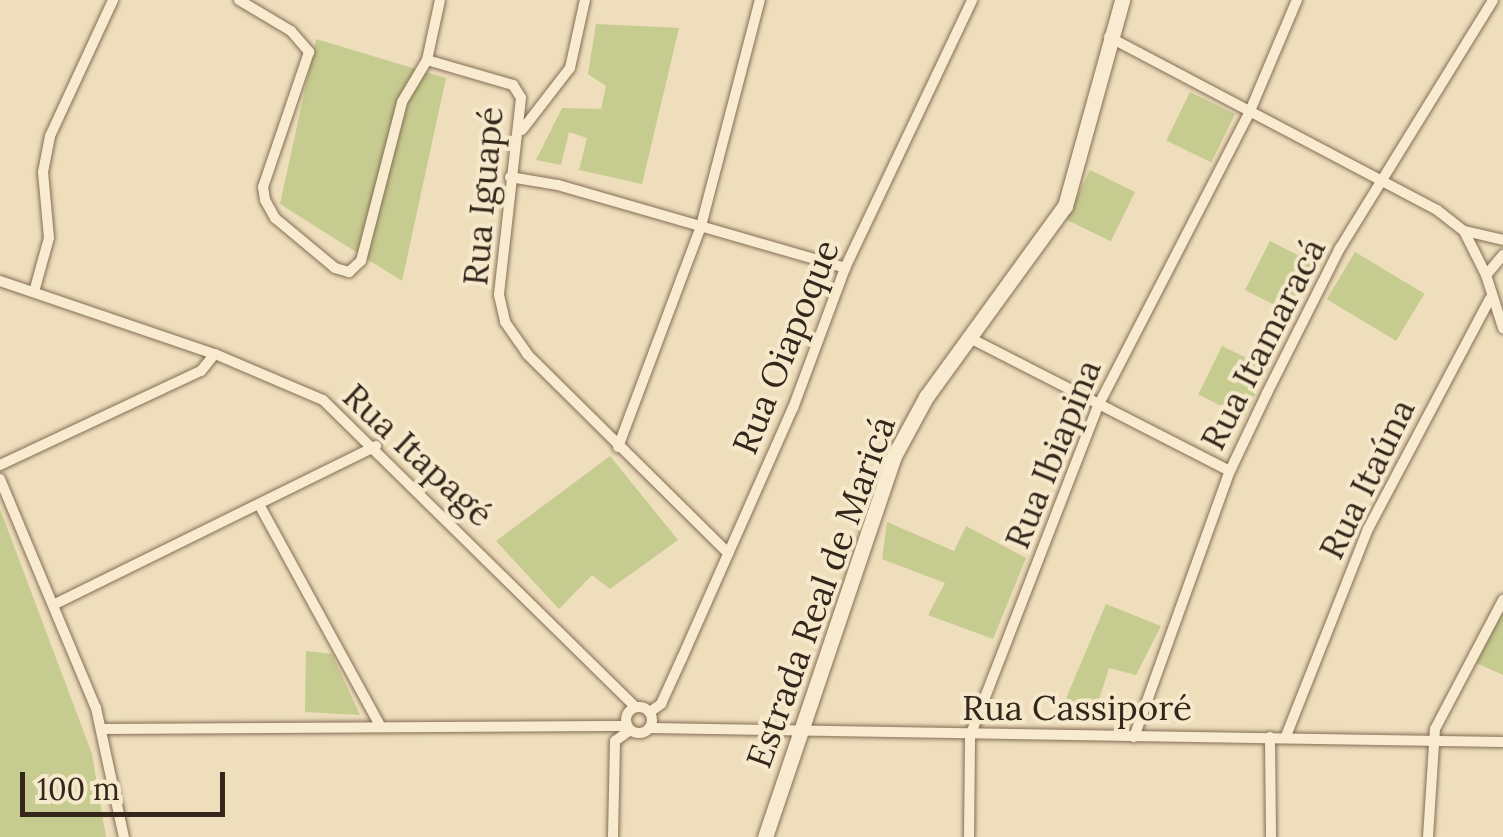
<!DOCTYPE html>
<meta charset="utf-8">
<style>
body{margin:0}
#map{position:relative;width:1503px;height:837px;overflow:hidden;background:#eedebc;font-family:Lora,serif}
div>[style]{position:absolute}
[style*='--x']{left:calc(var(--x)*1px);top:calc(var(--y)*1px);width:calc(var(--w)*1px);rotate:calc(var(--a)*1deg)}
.green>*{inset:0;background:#c6cb90;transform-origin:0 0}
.roads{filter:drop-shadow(0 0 2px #856e55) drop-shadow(0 0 2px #856e55)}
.street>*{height:10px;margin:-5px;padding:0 5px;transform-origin:5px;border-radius:5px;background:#f9ebcf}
.street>.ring{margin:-5px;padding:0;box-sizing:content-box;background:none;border:10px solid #f9ebcf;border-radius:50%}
.secondary>*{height:15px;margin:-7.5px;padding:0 7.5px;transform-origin:7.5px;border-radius:7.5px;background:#f9ebcf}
span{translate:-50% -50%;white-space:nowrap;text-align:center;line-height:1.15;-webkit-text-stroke:8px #f5e8cb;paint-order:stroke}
.street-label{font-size:35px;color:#34261b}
.scale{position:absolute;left:20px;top:772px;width:205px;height:45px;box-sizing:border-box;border:5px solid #34261b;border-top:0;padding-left:12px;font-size:30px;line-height:35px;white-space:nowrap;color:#34261b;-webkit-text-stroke:8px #f5e8cb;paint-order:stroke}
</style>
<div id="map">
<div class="green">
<div style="clip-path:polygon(596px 24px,679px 28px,642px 184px,579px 170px,587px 138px,569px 132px,561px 165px,536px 160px,562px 108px,601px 109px,606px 86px,588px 74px)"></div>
<div style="clip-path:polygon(316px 39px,446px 78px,402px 281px,280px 204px)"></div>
<div style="left:1190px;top:92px;width:50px;height:54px;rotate:26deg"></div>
<div style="left:1090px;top:170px;width:50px;height:55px;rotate:26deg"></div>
<div style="left:1270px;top:241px;width:51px;height:55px;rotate:27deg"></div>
<div style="left:1355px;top:252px;width:81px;height:55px;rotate:31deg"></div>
<div style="left:1222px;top:346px;width:51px;height:54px;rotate:26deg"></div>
<div style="clip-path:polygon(610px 456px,678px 540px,610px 589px,592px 575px,559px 609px,496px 541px)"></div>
<div style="clip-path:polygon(0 509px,92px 754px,106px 837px,0 837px)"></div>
<div style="clip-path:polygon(887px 522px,954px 551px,966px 526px,1026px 558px,993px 639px,928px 615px,945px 583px,882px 559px)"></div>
<div style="clip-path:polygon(1106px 604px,1161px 626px,1136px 675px,1109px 668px,1091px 724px,1056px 722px)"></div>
<div style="clip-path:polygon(1503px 613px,1503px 675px,1476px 663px)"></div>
<div style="clip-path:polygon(306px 651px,332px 654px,360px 715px,305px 712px)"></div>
</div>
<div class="roads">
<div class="street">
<div style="--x:239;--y:0;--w:61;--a:30.8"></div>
<div style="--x:291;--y:31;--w:28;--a:49"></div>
<div style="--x:309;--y:52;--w:143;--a:108.8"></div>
<div style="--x:263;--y:187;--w:13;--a:81"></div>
<div style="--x:265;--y:200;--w:21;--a:61"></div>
<div style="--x:275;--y:218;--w:78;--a:39.8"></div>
<div style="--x:335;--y:268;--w:15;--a:16"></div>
<div style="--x:349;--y:272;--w:16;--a:-43"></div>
<div style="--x:361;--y:261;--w:164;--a:-75.5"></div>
<div style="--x:402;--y:102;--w:49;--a:-59.2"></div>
<div style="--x:427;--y:60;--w:61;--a:-77.8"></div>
<div style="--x:1109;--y:37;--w:371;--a:27.8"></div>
<div style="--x:1437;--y:210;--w:34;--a:38"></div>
<div style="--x:1464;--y:231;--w:49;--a:63.4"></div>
<div style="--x:427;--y:60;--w:90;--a:16.2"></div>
<div style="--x:513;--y:85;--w:15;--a:58"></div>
<div style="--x:521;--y:98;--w:198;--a:96.4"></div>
<div style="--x:499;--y:295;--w:28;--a:77"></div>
<div style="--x:505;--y:322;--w:39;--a:55"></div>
<div style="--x:527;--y:354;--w:283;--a:44.7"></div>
<div style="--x:522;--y:130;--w:78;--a:-52.3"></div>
<div style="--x:570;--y:68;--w:70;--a:-77.6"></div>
<div style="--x:510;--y:177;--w:49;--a:9.5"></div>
<div style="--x:558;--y:185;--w:299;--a:16.1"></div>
<div style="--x:1465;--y:231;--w:39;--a:13"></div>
<div style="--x:1503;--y:255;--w:26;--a:130"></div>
<div style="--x:1486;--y:275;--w:56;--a:72.2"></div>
<div style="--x:0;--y:281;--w:227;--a:18.8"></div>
<div style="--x:215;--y:354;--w:117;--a:23.1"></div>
<div style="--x:323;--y:400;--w:438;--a:44.5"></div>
<div style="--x:34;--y:292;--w:56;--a:-74.5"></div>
<div style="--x:49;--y:238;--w:66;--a:-95.2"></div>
<div style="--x:43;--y:172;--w:37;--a:-79"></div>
<div style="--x:50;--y:136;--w:150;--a:-65.1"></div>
<div style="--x:968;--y:337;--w:294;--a:27.1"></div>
<div style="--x:618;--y:447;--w:236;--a:-69.4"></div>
<div style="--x:701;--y:226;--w:234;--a:-75.4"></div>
<div style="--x:0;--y:465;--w:222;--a:-25.1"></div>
<div style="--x:201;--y:371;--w:22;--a:-51"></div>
<div style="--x:0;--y:479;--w:248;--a:67.3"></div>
<div style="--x:96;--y:708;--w:132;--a:77.8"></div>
<div style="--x:261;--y:508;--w:250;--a:61.3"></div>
<div style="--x:55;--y:604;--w:358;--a:-26.2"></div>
<div class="ring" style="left:626px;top:707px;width:16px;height:16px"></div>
<div style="--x:650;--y:712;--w:14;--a:-36"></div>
<div style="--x:661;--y:704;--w:51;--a:-65.5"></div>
<div style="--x:682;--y:658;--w:274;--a:-66.1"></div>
<div style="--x:793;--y:408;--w:149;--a:-69.6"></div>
<div style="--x:845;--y:268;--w:297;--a:-64.6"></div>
<div style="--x:650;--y:728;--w:853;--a:0.94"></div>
<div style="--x:102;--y:729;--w:525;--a:-0.33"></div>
<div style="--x:1286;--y:736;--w:223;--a:-68.4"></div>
<div style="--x:1368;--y:529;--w:260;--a:-62.1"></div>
<div style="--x:1134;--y:737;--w:283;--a:-70.2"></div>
<div style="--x:1230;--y:471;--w:86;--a:-64.6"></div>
<div style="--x:1267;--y:393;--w:162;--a:-63.3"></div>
<div style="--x:1340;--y:248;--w:291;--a:-58.3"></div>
<div style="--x:1270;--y:737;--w:100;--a:89.4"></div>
<div style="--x:613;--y:837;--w:96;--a:-88.8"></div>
<div style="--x:615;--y:741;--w:19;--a:-36"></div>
<div style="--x:969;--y:837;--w:101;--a:-89.4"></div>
<div style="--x:970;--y:736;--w:356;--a:-68.8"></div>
<div style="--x:1099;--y:404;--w:330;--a:-62.7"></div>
<div style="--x:1250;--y:111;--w:121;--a:-67.1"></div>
<div style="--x:1428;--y:837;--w:108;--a:-86.3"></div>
<div style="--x:1435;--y:729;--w:146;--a:-62.2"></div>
</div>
<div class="secondary">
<div style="--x:765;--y:837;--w:402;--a:-71.3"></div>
<div style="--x:894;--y:456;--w:67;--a:-61.5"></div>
<div style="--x:926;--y:397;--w:236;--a:-54"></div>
<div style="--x:1065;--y:206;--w:214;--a:-74.5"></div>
</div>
</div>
<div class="street-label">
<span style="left:483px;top:196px;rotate:-85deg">Rua Iguapé</span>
<span style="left:1263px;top:344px;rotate:-63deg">Rua Itamaracá</span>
<span style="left:786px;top:347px;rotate:-68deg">Rua Oiapoque</span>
<span style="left:1053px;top:454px;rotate:-68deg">Rua Ibiapina</span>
<span style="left:418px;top:455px;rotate:43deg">Rua Itapagé</span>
<span style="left:1367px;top:479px;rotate:-64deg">Rua Itaúna</span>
<span style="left:821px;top:592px;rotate:-70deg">Estrada Real de Maricá</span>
<span style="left:1077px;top:708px">Rua Cassiporé</span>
</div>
<div class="scale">100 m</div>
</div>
